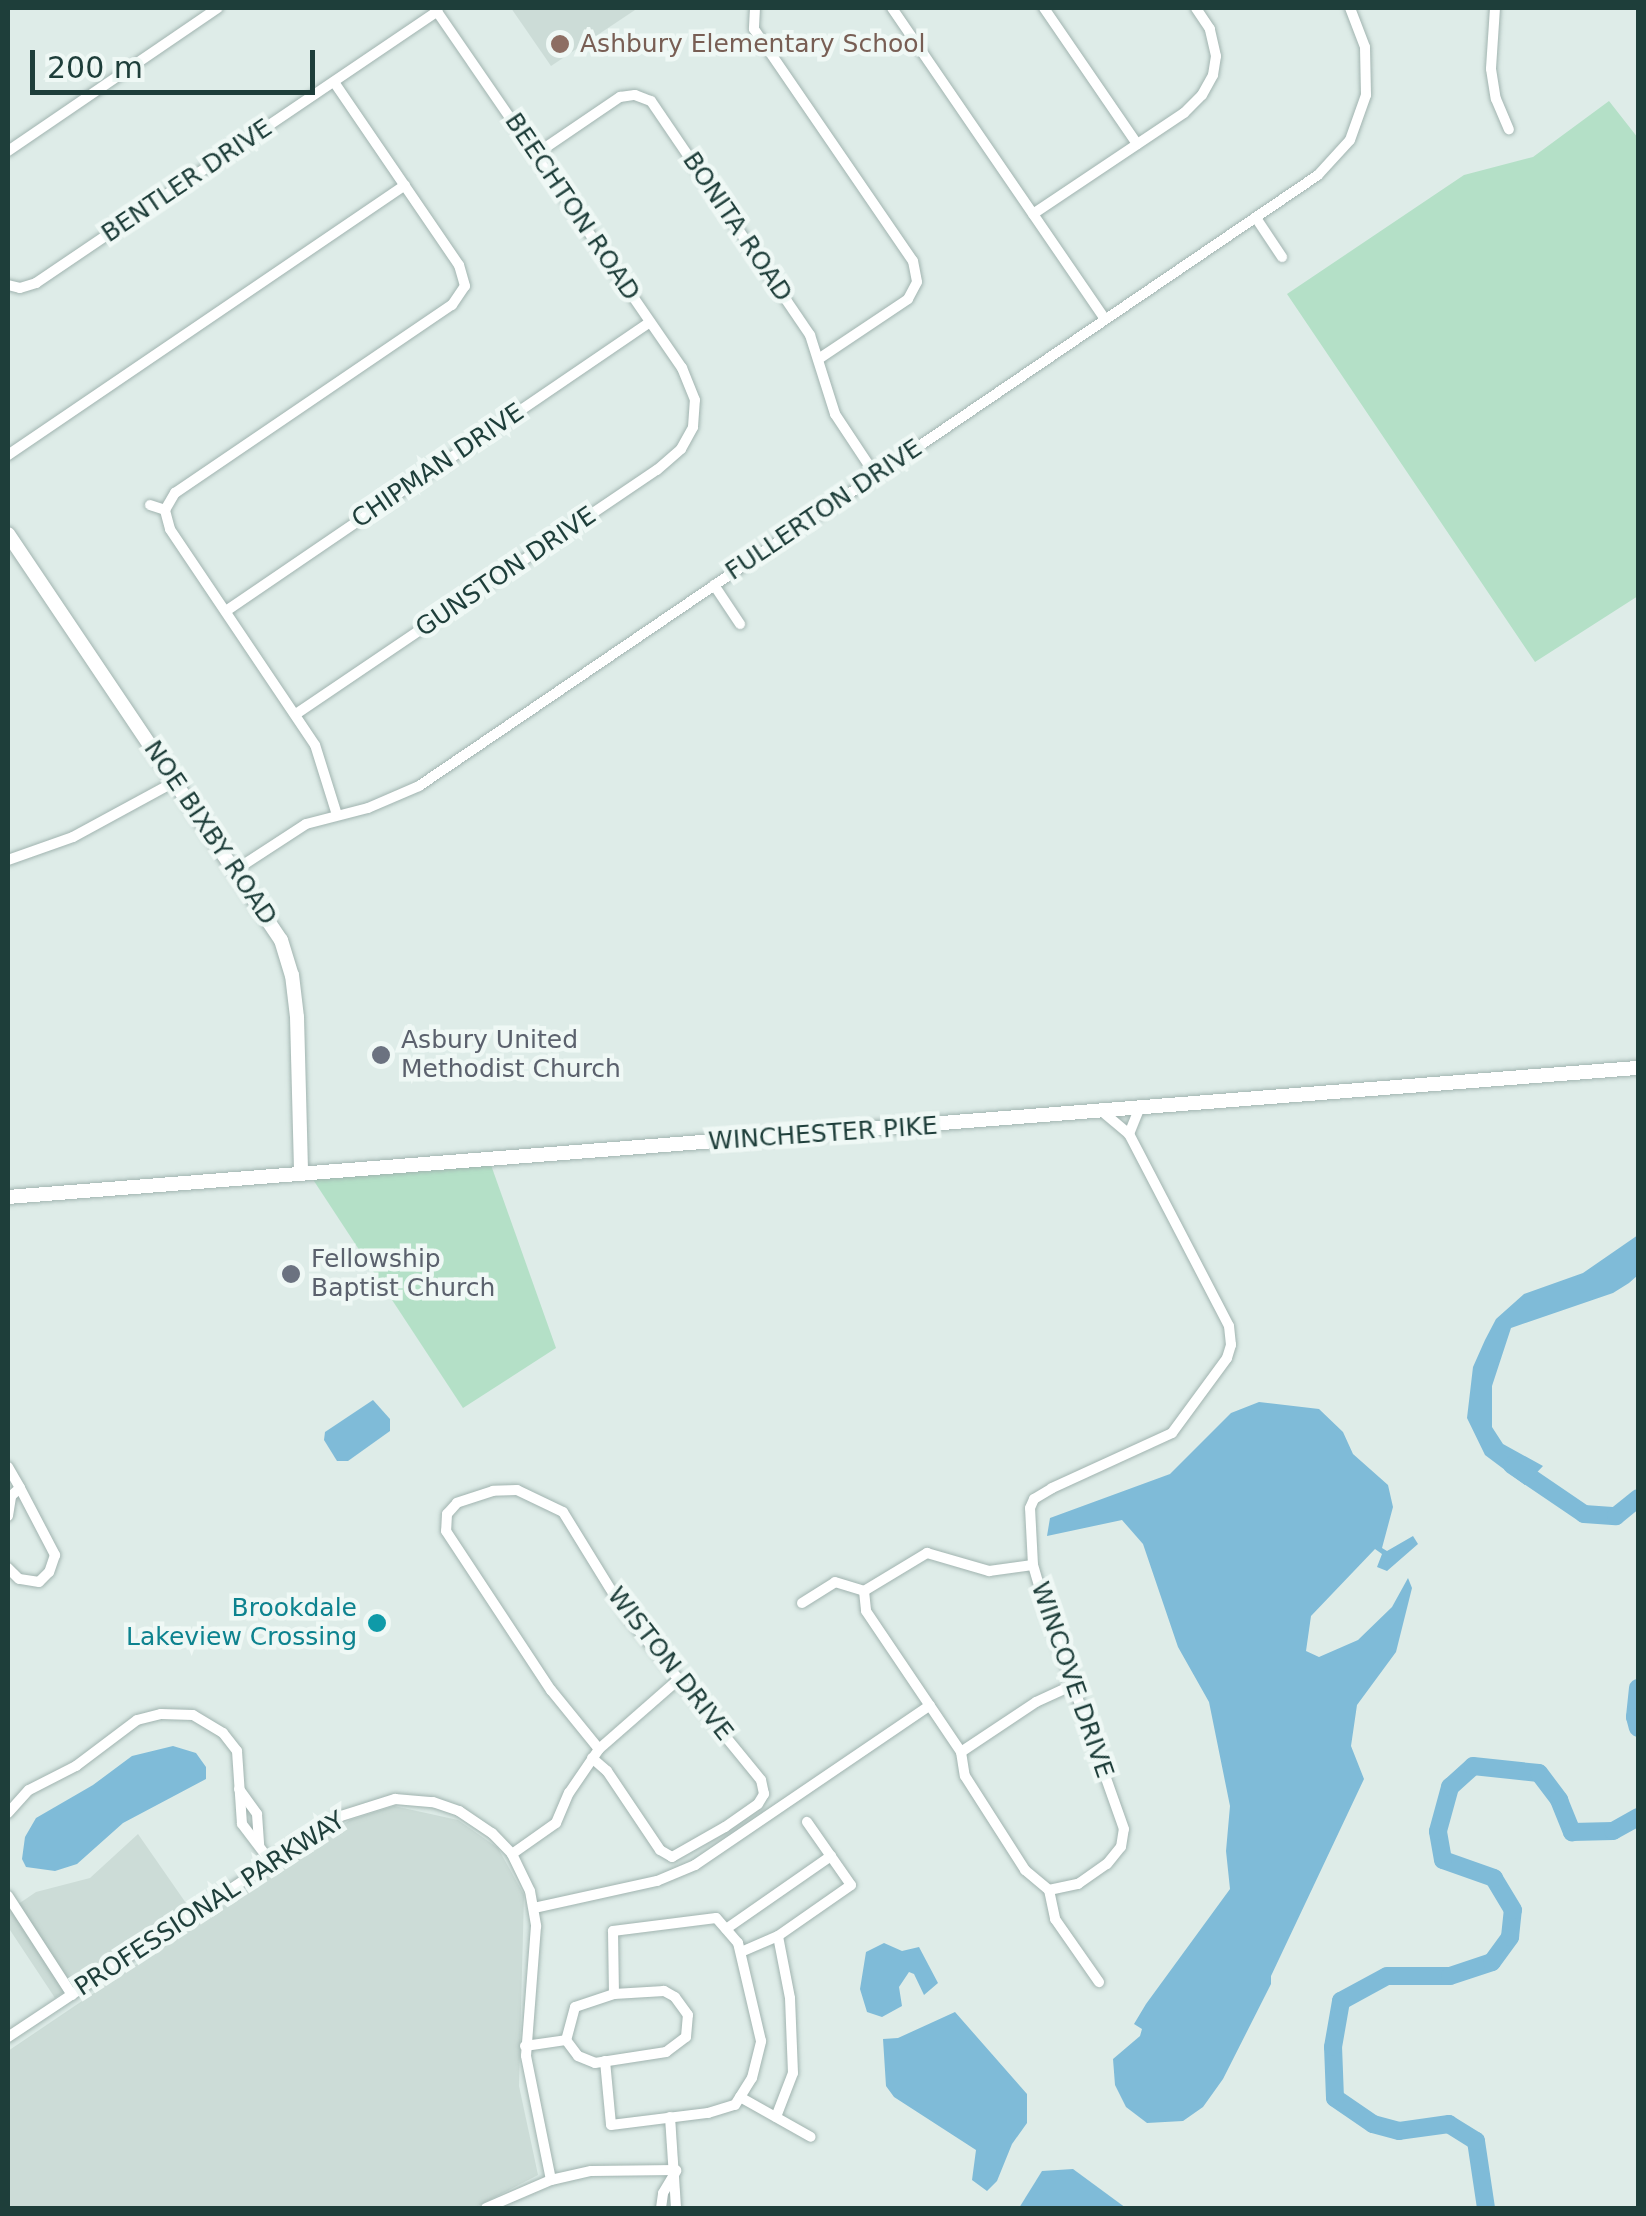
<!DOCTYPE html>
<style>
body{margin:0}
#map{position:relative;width:1646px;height:2216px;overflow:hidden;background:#deece8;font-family:"DejaVu Sans",sans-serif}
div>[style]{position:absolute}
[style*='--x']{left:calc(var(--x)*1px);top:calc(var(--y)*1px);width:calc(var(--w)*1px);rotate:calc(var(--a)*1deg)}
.built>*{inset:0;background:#ccdcd7}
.green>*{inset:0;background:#b4e0c7}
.water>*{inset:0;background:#7fbbd8}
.river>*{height:18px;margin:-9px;padding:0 9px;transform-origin:9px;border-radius:9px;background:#7fbbd8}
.roads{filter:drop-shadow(0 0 2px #a1b4b0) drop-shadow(0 0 2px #a1b4b0)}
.street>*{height:10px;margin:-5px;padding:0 5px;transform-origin:5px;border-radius:5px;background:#fff}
.secondary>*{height:14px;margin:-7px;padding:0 7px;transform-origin:7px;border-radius:7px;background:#fff}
.dots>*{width:28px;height:28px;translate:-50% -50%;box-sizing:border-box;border:5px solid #eff8f5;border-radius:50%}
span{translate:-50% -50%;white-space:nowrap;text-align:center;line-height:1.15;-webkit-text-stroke:9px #eff8f5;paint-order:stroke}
.education-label{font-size:25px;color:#785e54}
.left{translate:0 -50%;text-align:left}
.street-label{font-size:25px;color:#1e3e3a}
.worship-label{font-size:25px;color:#5b616d}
.culture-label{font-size:25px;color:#0d838f}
.right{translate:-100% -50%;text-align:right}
.frame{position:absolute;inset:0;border:10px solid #1e3e3a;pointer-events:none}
.scale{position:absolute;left:30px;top:50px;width:285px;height:45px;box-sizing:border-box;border:5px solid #1e3e3a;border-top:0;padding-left:12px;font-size:30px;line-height:35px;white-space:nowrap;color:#1e3e3a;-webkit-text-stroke:8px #eff8f5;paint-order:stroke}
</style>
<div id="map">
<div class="built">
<div style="clip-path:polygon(511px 8px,638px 8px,551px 66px)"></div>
<div style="clip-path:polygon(394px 1806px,458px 1820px,498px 1848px,524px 1895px,519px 2086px,538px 2175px,474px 2208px,8px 2208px,8px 2051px,350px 1820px)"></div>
<div style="clip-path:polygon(138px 1834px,188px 1906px,55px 1998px,8px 1927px,8px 1911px,36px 1892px,90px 1878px)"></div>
</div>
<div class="green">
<div style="clip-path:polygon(1609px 101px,1638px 138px,1638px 596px,1535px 662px,1287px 294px,1464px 175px,1533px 157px)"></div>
<div style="clip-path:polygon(491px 1165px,556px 1348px,463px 1408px,312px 1178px)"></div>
</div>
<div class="water">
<div style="clip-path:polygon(1638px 1235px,1638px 1275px,1629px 1283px,1613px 1293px,1511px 1328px,1492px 1386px,1492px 1427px,1503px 1444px,1543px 1466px,1525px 1485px,1485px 1455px,1467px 1418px,1473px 1367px,1485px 1340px,1496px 1319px,1524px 1294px,1583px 1273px)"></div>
<div style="clip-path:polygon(373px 1400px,390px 1419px,390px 1431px,348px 1461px,337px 1461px,324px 1440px,325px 1432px)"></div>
<div style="clip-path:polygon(1259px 1402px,1319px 1409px,1343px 1432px,1353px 1454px,1388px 1485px,1393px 1507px,1382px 1548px,1387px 1551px,1413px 1536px,1418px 1544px,1387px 1571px,1377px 1567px,1382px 1554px,1375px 1549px,1311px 1616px,1306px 1651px,1319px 1657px,1358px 1640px,1392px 1607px,1408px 1578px,1412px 1588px,1396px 1652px,1357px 1705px,1351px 1746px,1364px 1779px,1271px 1976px,1271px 1984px,1223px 2079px,1203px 2107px,1183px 2121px,1147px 2123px,1126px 2107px,1115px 2085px,1113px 2059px,1140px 2036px,1142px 2029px,1134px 2024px,1146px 2004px,1230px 1889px,1226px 1851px,1230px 1806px,1209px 1702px,1178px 1647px,1143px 1544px,1122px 1520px,1047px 1536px,1050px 1518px,1170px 1474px,1231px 1413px)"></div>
<div style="clip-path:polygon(173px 1746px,196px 1753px,206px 1767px,206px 1779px,123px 1823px,77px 1864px,55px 1871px,26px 1867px,22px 1859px,25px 1837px,36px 1818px,93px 1785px,132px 1756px)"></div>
<div style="clip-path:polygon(884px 1943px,902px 1951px,919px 1947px,938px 1983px,924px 1995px,914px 1974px,909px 1972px,899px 1987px,902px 2006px,882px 2017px,867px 2012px,860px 1989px,866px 1952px)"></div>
<div style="clip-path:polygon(955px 2012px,1027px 2094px,1027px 2123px,1012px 2144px,997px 2181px,987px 2191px,972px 2180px,976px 2150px,894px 2097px,886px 2086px,883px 2039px,898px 2038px)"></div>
<div style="clip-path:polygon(1073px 2169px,1126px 2208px,1019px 2208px,1042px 2171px)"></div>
</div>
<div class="river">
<div style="--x:1512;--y:1465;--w:87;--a:34.2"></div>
<div style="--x:1584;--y:1514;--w:32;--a:4"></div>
<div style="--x:1616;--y:1516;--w:28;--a:-39"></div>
<div style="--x:1638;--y:1688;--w:29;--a:96"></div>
<div style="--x:1635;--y:1717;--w:11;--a:75"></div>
<div style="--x:1486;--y:2208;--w:68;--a:-98.5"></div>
<div style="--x:1476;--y:2141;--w:32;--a:-148"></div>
<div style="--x:1449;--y:2124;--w:50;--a:172"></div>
<div style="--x:1399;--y:2131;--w:27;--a:-165"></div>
<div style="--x:1373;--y:2124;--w:46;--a:-145.6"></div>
<div style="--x:1335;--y:2098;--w:51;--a:-92.2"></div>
<div style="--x:1333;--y:2047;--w:47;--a:-80.1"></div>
<div style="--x:1341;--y:2001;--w:52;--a:-28.5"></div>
<div style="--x:1387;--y:1976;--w:63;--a:0"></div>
<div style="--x:1450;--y:1976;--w:44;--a:-18.4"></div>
<div style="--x:1492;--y:1962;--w:31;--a:-54"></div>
<div style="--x:1510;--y:1937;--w:27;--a:-84"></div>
<div style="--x:1513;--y:1910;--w:37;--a:-121"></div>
<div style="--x:1494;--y:1878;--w:54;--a:-160.6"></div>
<div style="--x:1443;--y:1860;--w:29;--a:-100"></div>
<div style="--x:1438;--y:1831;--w:46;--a:-74.7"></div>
<div style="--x:1450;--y:1787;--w:31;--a:-42"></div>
<div style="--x:1473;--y:1766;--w:66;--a:6.1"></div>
<div style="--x:1539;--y:1773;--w:34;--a:53"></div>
<div style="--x:1559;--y:1800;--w:35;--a:68"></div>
<div style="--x:1572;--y:1832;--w:41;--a:-1.4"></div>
<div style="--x:1613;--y:1831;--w:29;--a:-29"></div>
</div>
<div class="roads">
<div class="street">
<div style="--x:755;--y:8;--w:21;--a:93"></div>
<div style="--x:754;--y:29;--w:281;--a:55.6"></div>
<div style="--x:913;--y:261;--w:21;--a:79"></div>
<div style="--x:892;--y:8;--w:377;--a:55.6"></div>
<div style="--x:1044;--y:8;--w:165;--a:55.6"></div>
<div style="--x:1495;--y:8;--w:61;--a:93.8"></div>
<div style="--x:1491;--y:69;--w:30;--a:81"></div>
<div style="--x:1496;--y:99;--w:33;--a:67"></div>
<div style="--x:334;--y:82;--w:222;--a:55.7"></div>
<div style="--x:459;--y:265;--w:22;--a:74"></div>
<div style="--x:8;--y:151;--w:254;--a:-34.3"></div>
<div style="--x:536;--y:154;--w:102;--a:-34.2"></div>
<div style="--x:620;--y:97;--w:15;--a:-8"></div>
<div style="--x:635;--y:95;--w:17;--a:21"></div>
<div style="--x:651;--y:101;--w:283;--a:55.8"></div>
<div style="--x:810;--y:335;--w:83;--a:72.4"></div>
<div style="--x:835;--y:414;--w:74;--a:56.5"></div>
<div style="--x:1033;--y:214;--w:182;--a:-33.8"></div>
<div style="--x:1184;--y:113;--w:25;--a:-45"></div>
<div style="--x:1202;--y:95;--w:23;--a:-61"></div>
<div style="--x:1213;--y:75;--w:19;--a:-81"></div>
<div style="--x:1216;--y:56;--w:28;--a:-103"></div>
<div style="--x:1210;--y:29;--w:25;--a:-124"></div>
<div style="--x:1256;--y:218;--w:47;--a:56.3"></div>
<div style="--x:8;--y:285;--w:12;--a:14"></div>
<div style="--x:20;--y:288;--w:17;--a:-17"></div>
<div style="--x:36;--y:283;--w:485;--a:-34.1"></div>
<div style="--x:820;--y:358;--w:106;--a:-33.8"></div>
<div style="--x:908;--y:299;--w:19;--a:-62"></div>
<div style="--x:8;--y:455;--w:480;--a:-34.2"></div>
<div style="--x:150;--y:505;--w:16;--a:18"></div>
<div style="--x:714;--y:585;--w:47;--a:56.3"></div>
<div style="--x:226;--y:611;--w:513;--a:-34.28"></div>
<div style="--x:296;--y:714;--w:436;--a:-34.1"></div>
<div style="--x:657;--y:470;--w:32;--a:-41"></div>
<div style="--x:681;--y:449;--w:25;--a:-61"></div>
<div style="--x:693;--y:427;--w:27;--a:-86"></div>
<div style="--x:695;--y:400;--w:35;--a:-112"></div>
<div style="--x:682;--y:368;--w:437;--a:-124.5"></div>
<div style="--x:337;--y:815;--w:73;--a:-107.4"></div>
<div style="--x:315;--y:745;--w:260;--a:-123.9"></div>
<div style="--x:170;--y:529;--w:20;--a:-105"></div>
<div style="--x:165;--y:510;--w:20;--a:-60"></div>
<div style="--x:175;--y:493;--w:335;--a:-34.2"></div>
<div style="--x:452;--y:305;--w:23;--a:-56"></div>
<div style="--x:8;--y:860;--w:69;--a:-19.5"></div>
<div style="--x:73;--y:837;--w:117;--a:-28.5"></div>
<div style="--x:237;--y:869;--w:82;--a:-33.1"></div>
<div style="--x:306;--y:824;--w:64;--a:-14.5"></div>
<div style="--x:368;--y:808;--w:56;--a:-23.3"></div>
<div style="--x:419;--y:786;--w:1087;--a:-34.2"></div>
<div style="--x:1318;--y:175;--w:47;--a:-47.6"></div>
<div style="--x:1350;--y:140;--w:48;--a:-70.4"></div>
<div style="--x:1366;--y:95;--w:48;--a:-91.2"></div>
<div style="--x:1365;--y:47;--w:42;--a:-111"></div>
<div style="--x:1129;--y:1134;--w:27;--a:-68"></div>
<div style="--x:8;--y:1467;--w:24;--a:60"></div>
<div style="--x:8;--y:1516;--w:20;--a:-81"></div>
<div style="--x:11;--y:1496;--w:12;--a:-42"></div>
<div style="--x:20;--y:1488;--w:76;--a:62.4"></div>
<div style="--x:55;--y:1555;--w:18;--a:109"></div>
<div style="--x:49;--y:1572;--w:14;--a:135"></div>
<div style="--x:39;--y:1582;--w:20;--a:-171"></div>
<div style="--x:19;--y:1579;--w:16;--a:-135"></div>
<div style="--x:864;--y:1591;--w:20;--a:84"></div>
<div style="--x:866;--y:1611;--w:170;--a:56"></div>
<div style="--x:961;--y:1752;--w:24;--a:81"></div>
<div style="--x:965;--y:1776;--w:112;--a:57.4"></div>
<div style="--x:1025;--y:1870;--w:31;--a:40"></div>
<div style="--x:864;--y:1591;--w:74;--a:-31.1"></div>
<div style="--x:927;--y:1553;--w:65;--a:16.2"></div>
<div style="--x:989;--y:1571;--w:44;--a:-7.8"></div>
<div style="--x:802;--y:1603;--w:39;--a:-32"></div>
<div style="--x:835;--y:1582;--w:30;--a:17"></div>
<div style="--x:961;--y:1752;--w:90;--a:-33.7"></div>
<div style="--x:1036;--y:1702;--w:41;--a:-24.7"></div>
<div style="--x:592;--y:1758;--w:20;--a:41"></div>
<div style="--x:607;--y:1771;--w:95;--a:56.1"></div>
<div style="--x:660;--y:1850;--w:14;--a:30"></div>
<div style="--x:672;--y:1857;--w:61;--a:-29.5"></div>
<div style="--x:725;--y:1827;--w:40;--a:-34.9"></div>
<div style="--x:758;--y:1804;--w:12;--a:-59"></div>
<div style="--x:764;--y:1794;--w:14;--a:-102"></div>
<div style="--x:761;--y:1780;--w:212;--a:-129.3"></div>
<div style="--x:627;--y:1616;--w:122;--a:-121.6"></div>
<div style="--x:563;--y:1512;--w:51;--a:-154.4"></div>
<div style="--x:517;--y:1490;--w:24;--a:178"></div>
<div style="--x:493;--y:1491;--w:38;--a:162"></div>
<div style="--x:457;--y:1503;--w:15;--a:132"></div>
<div style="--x:447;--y:1514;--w:17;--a:93"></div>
<div style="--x:446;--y:1531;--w:191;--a:56.6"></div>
<div style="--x:551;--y:1690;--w:76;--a:50.9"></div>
<div style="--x:239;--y:1789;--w:31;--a:54"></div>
<div style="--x:257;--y:1814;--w:31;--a:86"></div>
<div style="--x:8;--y:1813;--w:31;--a:-48"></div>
<div style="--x:29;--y:1790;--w:53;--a:-27.1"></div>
<div style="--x:76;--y:1766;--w:76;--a:-37"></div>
<div style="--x:137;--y:1720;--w:25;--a:-14"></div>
<div style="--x:161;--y:1714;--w:32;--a:2"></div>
<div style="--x:193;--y:1715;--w:35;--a:31"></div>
<div style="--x:223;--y:1733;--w:23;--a:52"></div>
<div style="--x:237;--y:1751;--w:73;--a:86.1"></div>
<div style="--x:242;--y:1824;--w:48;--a:52.7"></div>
<div style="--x:512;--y:1854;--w:54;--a:-35.2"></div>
<div style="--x:556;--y:1823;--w:33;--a:-67"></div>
<div style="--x:569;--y:1793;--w:53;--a:-55.7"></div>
<div style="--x:599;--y:1749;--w:106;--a:-41.2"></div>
<div style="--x:1049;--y:1890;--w:30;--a:-12"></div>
<div style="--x:1078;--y:1884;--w:35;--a:-35"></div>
<div style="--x:1107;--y:1864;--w:22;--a:-51"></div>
<div style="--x:1121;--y:1847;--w:18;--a:-81"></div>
<div style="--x:1124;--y:1829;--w:237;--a:-109.5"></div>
<div style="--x:1045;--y:1606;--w:43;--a:-106.3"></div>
<div style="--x:1033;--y:1565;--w:57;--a:-93"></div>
<div style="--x:1030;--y:1508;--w:10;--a:-66"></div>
<div style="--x:1034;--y:1499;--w:21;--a:-31"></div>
<div style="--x:1052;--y:1488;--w:132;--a:-24.6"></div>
<div style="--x:1172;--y:1433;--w:93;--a:-53.7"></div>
<div style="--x:1227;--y:1358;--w:14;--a:-73"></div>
<div style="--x:1231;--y:1345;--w:19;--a:-96"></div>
<div style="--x:1229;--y:1326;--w:216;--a:-117.5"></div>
<div style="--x:1129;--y:1134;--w:34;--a:-140"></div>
<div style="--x:1049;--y:1890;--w:30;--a:78"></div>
<div style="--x:1055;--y:1919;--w:77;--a:55.1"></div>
<div style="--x:8;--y:1896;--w:118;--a:57.1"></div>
<div style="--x:534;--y:1908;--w:126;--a:-12.4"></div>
<div style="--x:657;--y:1881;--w:41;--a:-22.8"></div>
<div style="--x:695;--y:1865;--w:284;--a:-34.2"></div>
<div style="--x:726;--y:1929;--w:128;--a:-34.8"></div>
<div style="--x:741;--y:1952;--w:40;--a:-23.4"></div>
<div style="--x:778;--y:1936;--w:89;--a:-34.9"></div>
<div style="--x:851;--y:1885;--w:77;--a:-124.9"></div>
<div style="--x:8;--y:2037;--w:400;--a:-33.6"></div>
<div style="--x:341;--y:1816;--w:57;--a:-17.5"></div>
<div style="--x:395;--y:1799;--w:38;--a:5"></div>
<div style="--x:433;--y:1802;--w:28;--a:19"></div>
<div style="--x:459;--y:1811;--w:40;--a:34"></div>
<div style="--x:492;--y:1833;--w:29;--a:46"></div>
<div style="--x:512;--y:1854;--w:41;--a:64.1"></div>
<div style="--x:530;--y:1891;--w:36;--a:80"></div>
<div style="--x:536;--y:1926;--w:130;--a:94.4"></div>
<div style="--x:526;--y:2056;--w:126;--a:78.6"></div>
<div style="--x:525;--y:2046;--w:41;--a:-8.3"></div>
<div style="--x:566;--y:2040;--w:20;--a:53"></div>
<div style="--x:578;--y:2056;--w:18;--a:22"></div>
<div style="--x:595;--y:2063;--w:72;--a:-8.8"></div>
<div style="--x:666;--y:2052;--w:25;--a:-37"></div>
<div style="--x:686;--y:2037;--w:22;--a:-85"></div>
<div style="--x:688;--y:2015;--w:22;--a:-126"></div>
<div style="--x:675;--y:1997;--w:13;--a:-151"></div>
<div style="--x:664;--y:1991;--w:50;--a:176.6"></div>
<div style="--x:614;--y:1994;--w:41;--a:161.6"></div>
<div style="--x:575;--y:2007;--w:34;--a:105"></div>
<div style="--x:605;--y:2061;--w:64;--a:84.6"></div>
<div style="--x:611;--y:2125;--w:98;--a:-7.1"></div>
<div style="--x:708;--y:2113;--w:28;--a:-17"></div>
<div style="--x:735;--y:2105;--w:32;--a:-58"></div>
<div style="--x:752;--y:2078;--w:38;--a:-76"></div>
<div style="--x:761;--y:2041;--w:101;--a:-103.2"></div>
<div style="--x:738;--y:1943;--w:33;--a:-131"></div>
<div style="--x:716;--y:1918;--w:104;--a:172.8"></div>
<div style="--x:613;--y:1931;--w:63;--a:89.1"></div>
<div style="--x:740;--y:2097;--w:81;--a:29.4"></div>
<div style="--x:670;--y:2117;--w:91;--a:86.2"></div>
<div style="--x:776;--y:2117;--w:47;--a:-68.9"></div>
<div style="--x:793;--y:2073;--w:75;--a:-92.3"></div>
<div style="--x:790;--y:1998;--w:63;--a:-101"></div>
<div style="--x:486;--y:2208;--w:71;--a:-23.3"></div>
<div style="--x:551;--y:2180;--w:41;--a:-12.7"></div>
<div style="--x:591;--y:2171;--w:85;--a:-0.7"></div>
<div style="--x:661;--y:2208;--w:15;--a:-82"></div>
<div style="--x:663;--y:2193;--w:26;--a:-59"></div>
</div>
<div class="secondary">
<div style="--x:8;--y:534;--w:489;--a:56.1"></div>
<div style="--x:281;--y:940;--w:37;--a:73"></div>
<div style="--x:292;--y:975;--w:42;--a:83.2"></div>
<div style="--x:297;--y:1017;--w:154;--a:88.5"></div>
<div style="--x:8;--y:1197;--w:1635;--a:-4.53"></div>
</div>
</div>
<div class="dots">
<div style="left:560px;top:44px;background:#8d6e63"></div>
<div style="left:381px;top:1055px;background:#6b7280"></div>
<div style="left:291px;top:1274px;background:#6b7280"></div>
<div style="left:377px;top:1623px;background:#0f9aa8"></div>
</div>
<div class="education-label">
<span class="left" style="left:580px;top:44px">Ashbury Elementary School</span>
</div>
<div class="street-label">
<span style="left:187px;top:181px;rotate:-34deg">BENTLER DRIVE</span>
<span style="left:572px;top:207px;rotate:56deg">BEECHTON ROAD</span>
<span style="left:737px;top:227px;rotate:56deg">BONITA ROAD</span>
<span style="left:438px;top:466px;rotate:-34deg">CHIPMAN DRIVE</span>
<span style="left:824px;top:510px;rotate:-34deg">FULLERTON DRIVE</span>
<span style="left:506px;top:572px;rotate:-34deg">GUNSTON DRIVE</span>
<span style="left:210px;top:833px;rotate:56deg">NOE BIXBY ROAD</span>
<span style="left:823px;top:1134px;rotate:-4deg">WINCHESTER PIKE</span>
<span style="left:670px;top:1664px;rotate:52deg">WISTON DRIVE</span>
<span style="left:1072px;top:1680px;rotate:71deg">WINCOVE DRIVE</span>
<span style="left:210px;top:1904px;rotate:-33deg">PROFESSIONAL PARKWAY</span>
</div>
<div class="worship-label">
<span class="left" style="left:401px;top:1055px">Asbury United<br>Methodist Church</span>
<span class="left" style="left:311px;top:1274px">Fellowship<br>Baptist Church</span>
</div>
<div class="culture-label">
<span class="right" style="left:357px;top:1623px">Brookdale<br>Lakeview Crossing</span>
</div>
<div class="frame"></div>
<div class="scale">200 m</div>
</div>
